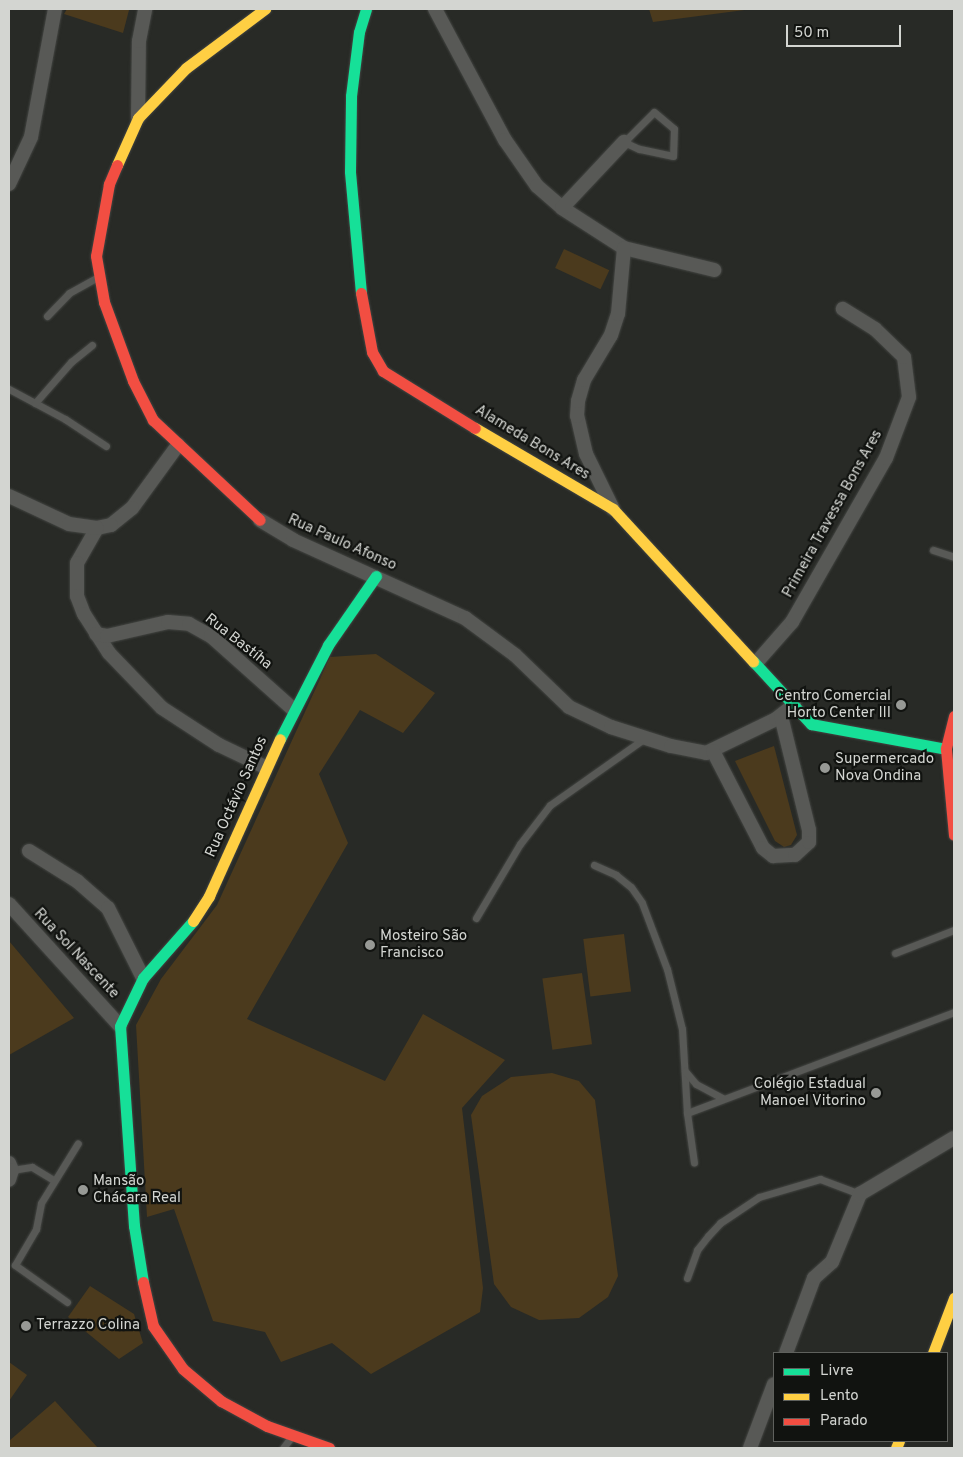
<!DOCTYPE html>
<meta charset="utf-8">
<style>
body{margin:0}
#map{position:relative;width:963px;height:1457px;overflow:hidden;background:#282a26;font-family:Overpass,sans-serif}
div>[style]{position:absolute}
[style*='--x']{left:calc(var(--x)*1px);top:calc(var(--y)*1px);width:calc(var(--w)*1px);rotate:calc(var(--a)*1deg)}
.green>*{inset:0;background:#4b3a1d;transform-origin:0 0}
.roads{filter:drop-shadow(0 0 1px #434542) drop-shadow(0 0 1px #434542)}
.lane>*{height:7px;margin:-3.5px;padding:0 3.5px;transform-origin:3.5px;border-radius:3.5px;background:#585956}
.street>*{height:14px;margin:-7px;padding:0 7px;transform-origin:7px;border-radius:7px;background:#585956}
.fast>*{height:11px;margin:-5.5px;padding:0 5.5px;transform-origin:5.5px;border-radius:5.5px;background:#16e098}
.slow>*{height:11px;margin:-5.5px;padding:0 5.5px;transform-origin:5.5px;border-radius:5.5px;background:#ffcf43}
.jam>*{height:11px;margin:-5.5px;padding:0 5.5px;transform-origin:5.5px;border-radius:5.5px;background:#f24e42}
.dots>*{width:14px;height:14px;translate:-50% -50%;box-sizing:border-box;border:2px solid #111310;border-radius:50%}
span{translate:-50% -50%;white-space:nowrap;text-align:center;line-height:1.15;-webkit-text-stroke:4.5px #111310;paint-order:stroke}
.street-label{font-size:15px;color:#d3d5d1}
.poi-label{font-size:15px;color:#d3d5d1}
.right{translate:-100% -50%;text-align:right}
.left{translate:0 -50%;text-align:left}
.frame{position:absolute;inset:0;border:10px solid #d3d5d1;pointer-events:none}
.legend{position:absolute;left:773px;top:1352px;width:175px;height:90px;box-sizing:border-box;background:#111310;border:1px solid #5f615d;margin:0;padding:6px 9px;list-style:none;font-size:15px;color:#d3d5d1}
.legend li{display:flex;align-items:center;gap:10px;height:25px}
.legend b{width:25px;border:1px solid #5f615d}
.scale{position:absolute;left:786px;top:25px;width:115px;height:22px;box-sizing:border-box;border:2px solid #d3d5d1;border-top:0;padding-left:6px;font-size:15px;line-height:18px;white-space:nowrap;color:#d3d5d1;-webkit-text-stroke:4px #111310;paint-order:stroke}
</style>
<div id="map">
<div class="green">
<div style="clip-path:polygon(67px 9px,126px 9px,129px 10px,123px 33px,64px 14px)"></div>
<div style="clip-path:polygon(649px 9px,752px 9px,653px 22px)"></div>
<div style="left:564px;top:249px;width:50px;height:21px;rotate:25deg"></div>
<div style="clip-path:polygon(376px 654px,435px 693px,403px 733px,360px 710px,319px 774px,348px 843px,247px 1019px,385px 1081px,423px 1014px,505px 1060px,462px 1108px,483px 1288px,480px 1312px,371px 1374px,332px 1343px,281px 1362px,265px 1332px,213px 1321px,174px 1209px,147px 1217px,136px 1025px,161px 979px,217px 905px,330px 657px)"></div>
<div style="clip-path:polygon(774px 746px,797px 835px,791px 845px,784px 847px,775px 841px,735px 761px)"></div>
<div style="left:624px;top:934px;width:58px;height:41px;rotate:83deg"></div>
<div style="clip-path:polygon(9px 941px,74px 1018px,9px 1055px)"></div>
<div style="left:582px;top:973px;width:72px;height:40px;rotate:82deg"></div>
<div style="clip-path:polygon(552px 1073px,579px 1081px,595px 1100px,618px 1276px,608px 1297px,579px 1318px,539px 1320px,511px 1307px,494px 1284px,471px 1115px,482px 1096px,511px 1077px)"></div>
<div style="clip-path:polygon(90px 1286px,134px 1314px,143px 1343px,119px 1359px,68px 1317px)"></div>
<div style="clip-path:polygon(9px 1362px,27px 1375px,9px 1401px)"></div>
<div style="clip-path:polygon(55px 1401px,98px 1448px,9px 1448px,9px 1441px)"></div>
</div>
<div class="roads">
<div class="lane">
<div style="--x:654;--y:112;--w:26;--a:40"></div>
<div style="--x:674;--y:129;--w:27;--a:92"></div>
<div style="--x:673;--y:156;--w:35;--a:-168"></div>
<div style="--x:639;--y:149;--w:17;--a:-155"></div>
<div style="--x:624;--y:142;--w:42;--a:-45"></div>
<div style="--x:47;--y:316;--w:32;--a:-46"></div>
<div style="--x:69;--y:293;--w:33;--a:-29"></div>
<div style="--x:9;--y:389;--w:64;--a:28.2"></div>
<div style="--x:65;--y:419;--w:49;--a:33.4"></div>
<div style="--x:35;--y:403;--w:55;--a:-48.7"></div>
<div style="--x:71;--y:362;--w:27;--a:-39"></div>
<div style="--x:933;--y:550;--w:22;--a:18"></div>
<div style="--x:594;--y:865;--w:24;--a:24"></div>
<div style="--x:616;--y:875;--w:19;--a:39"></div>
<div style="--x:631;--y:887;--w:19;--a:55"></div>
<div style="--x:642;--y:903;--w:71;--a:69.3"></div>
<div style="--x:667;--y:969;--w:62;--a:76"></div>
<div style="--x:682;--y:1029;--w:84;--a:86.6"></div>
<div style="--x:687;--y:1113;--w:50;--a:82"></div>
<div style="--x:476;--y:918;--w:86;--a:-59.3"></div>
<div style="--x:520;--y:844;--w:49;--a:-52.4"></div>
<div style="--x:550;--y:805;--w:116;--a:-35.2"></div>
<div style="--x:895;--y:953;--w:63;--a:-21.3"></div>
<div style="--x:685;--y:1071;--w:17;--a:50"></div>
<div style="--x:696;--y:1084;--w:30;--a:28"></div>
<div style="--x:687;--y:1113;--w:285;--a:-20.7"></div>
<div style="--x:12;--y:1170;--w:20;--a:-9"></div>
<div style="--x:32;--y:1167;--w:26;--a:31"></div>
<div style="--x:687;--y:1278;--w:30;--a:-70"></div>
<div style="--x:697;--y:1250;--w:18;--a:-52"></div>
<div style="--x:708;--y:1236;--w:18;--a:-47"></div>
<div style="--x:720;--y:1223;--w:47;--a:-33.7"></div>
<div style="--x:759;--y:1197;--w:64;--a:-16.4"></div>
<div style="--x:820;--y:1179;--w:43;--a:20.6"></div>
<div style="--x:67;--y:1302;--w:64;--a:-144.6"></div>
<div style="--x:15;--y:1265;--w:42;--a:-59.7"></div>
<div style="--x:36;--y:1229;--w:26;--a:-79"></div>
<div style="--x:41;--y:1203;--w:70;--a:-58.3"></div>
<div style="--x:283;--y:1448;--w:15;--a:-53"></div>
</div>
<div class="street">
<div style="--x:435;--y:9;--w:149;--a:61.9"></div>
<div style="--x:505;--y:140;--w:56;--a:55.2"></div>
<div style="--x:537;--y:186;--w:33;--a:41"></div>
<div style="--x:562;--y:208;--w:74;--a:32.8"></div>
<div style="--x:624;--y:248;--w:93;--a:13.7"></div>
<div style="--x:138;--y:118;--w:77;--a:-89.3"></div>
<div style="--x:139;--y:41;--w:33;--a:-79"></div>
<div style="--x:9;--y:184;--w:52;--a:-64.9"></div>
<div style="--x:31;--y:137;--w:130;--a:-79.4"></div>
<div style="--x:562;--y:208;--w:91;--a:-46.8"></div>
<div style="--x:178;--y:445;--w:78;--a:126.1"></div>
<div style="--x:132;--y:508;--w:27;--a:141"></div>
<div style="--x:111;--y:525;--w:14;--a:168"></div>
<div style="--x:97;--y:528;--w:40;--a:119.7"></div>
<div style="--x:77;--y:563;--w:33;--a:90"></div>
<div style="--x:77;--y:596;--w:19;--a:69"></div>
<div style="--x:84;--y:614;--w:46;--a:57.3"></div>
<div style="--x:109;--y:653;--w:76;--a:46.1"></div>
<div style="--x:162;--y:708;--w:68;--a:33"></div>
<div style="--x:219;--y:745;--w:51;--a:25.6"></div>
<div style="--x:9;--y:496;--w:66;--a:25"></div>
<div style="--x:69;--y:524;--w:28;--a:8"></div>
<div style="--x:613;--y:509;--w:61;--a:-116.1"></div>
<div style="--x:586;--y:454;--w:39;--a:-103"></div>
<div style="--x:577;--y:416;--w:15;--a:-86"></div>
<div style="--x:578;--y:401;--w:22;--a:-74"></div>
<div style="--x:584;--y:380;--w:52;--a:-59"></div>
<div style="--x:611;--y:335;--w:22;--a:-72"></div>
<div style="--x:618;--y:314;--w:66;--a:-84.8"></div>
<div style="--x:260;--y:520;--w:39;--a:31"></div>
<div style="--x:293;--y:540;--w:189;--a:24.4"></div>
<div style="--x:465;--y:618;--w:62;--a:36.5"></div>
<div style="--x:515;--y:655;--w:75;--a:43.9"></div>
<div style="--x:569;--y:707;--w:47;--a:25.5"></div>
<div style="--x:611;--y:727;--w:63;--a:17.6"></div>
<div style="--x:671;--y:746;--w:36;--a:11"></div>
<div style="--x:706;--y:753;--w:78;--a:-25.9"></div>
<div style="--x:776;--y:719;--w:23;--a:-38"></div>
<div style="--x:96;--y:634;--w:11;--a:10"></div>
<div style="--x:107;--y:636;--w:63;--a:-12.9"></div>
<div style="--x:168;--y:622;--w:21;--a:5"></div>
<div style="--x:189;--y:624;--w:25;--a:29"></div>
<div style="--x:211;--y:636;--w:110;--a:41.7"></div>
<div style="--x:756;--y:663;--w:55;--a:-48.7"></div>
<div style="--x:792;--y:622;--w:189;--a:-60.2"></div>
<div style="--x:886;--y:458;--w:65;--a:-69.3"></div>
<div style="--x:909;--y:397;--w:40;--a:-97.1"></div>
<div style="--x:904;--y:357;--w:40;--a:-136"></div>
<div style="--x:875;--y:329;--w:38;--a:-148"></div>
<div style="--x:713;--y:751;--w:109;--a:62.7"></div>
<div style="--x:763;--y:848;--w:13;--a:39"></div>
<div style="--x:773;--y:856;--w:22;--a:-3"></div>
<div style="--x:795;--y:855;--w:19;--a:-43"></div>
<div style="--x:809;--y:842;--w:12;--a:-90"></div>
<div style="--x:809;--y:830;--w:117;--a:-103.8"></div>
<div style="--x:29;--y:851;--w:57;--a:32"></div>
<div style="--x:77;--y:881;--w:41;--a:41.1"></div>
<div style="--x:108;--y:908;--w:78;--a:63.4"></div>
<div style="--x:9;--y:904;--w:165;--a:47.7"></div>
<div style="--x:9;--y:1163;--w:8;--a:67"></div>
<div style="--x:12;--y:1170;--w:10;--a:107"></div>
<div style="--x:786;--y:1353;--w:80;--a:-69.5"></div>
<div style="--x:814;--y:1278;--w:24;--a:-42"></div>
<div style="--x:832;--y:1262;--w:74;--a:-67.6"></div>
<div style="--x:860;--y:1194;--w:109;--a:-30.8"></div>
<div style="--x:750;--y:1448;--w:68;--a:-69.4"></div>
</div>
<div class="fast">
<div style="--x:361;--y:293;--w:122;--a:-95.2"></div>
<div style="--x:350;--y:171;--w:75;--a:-89.2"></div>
<div style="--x:351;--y:96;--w:64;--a:-82.9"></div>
<div style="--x:359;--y:32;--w:24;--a:-73"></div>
<div style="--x:753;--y:661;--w:86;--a:47.4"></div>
<div style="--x:811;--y:724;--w:137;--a:10.5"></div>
<div style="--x:280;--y:739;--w:106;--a:-62.9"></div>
<div style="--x:328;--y:645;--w:84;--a:-55.2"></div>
<div style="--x:143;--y:1282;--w:57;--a:-99.1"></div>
<div style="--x:134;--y:1226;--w:200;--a:-94"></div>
<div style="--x:120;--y:1026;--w:53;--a:-64.4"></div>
<div style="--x:143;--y:978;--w:76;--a:-48.7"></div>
</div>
<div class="slow">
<div style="--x:117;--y:165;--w:51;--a:-65.9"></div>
<div style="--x:138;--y:118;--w:69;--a:-46.2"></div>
<div style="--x:186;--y:68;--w:99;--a:-36.8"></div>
<div style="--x:475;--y:428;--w:160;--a:30.4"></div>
<div style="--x:613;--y:509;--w:207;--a:47.4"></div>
<div style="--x:193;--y:921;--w:30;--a:-57"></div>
<div style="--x:209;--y:896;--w:172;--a:-65.7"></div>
<div style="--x:933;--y:1353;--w:59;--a:-69.1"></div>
<div style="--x:896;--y:1448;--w:8;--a:-67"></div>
</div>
<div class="jam">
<div style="--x:117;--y:165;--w:21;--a:113"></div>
<div style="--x:109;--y:184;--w:73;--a:100.2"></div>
<div style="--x:96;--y:256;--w:47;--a:80.1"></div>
<div style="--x:104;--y:302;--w:84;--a:69.8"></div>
<div style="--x:133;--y:381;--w:44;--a:62.9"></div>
<div style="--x:153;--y:420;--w:146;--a:43.1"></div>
<div style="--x:361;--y:293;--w:60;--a:79.4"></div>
<div style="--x:372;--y:352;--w:22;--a:60"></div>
<div style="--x:383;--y:371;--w:108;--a:31.8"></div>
<div style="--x:954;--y:716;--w:34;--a:104"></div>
<div style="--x:946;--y:749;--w:86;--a:84.7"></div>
<div style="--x:143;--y:1282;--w:45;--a:77.2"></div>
<div style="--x:153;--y:1326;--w:52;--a:55.1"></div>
<div style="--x:183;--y:1369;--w:50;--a:40.1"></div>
<div style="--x:221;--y:1401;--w:52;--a:28.5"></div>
<div style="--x:267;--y:1426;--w:66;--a:19.5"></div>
</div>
</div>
<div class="dots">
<div style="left:901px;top:705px;background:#979995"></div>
<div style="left:825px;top:768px;background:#979995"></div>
<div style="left:370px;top:945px;background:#979995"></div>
<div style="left:876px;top:1093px;background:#979995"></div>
<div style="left:83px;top:1190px;background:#979995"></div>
<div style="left:26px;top:1326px;background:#979995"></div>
</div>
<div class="street-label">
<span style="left:532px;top:443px;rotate:31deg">Alameda Bons Ares</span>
<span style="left:833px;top:514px;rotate:-61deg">Primeira Travessa Bons Ares</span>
<span style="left:342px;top:543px;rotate:24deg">Rua Paulo Afonso</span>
<span style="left:238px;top:642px;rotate:38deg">Rua Bastíha</span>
<span style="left:237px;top:797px;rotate:-66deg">Rua Octávio Santos</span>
<span style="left:76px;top:954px;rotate:47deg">Rua Sol Nascente</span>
</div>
<div class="poi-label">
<span class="right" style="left:891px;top:705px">Centro Comercial<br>Horto Center III</span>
<span class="left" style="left:835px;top:768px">Supermercado<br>Nova Ondina</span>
<span class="left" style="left:380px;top:945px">Mosteiro São<br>Francisco</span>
<span class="right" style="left:866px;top:1093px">Colégio Estadual<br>Manoel Vitorino</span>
<span class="left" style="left:93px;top:1190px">Mansão<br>Chácara Real</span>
<span class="left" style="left:36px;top:1326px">Terrazzo Colina</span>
</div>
<div class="frame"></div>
<ul class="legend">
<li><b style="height:6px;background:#16e098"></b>Livre</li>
<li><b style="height:6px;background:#ffcf43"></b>Lento</li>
<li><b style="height:6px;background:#f24e42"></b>Parado</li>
</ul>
<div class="scale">50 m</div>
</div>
